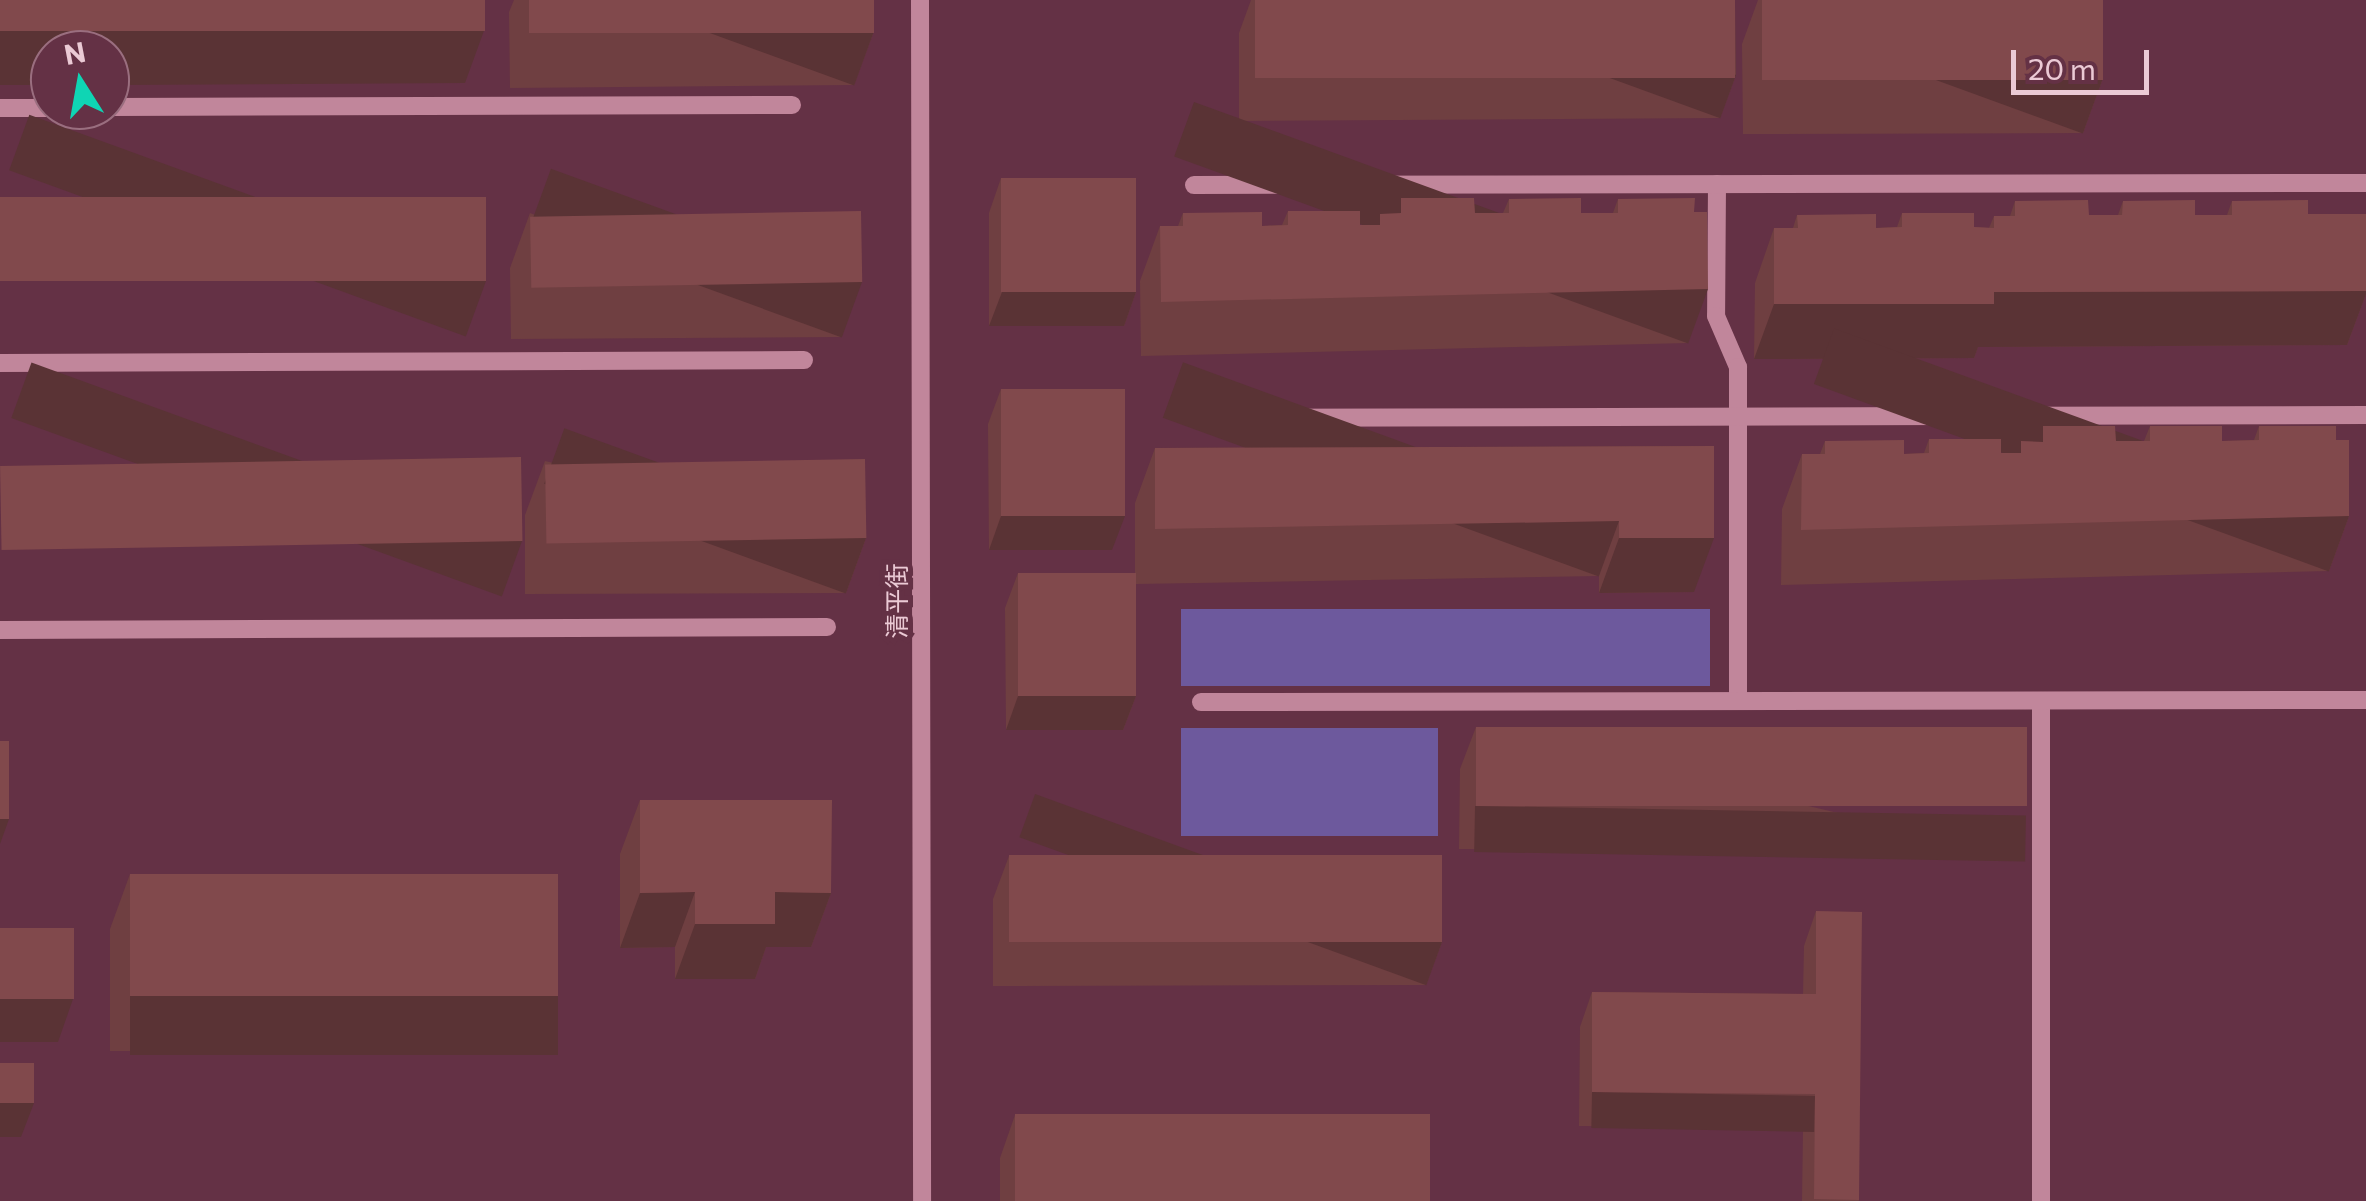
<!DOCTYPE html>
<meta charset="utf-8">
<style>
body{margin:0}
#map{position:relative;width:2366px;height:1201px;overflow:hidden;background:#643145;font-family:Commissioner,"Noto Sans SC",sans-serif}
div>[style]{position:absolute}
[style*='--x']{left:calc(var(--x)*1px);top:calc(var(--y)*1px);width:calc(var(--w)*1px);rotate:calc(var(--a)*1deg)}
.green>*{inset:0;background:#6d599d;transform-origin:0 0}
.minor>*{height:18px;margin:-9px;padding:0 9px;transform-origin:9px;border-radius:9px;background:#c1869b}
.wall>*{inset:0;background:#6f3f41}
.shaded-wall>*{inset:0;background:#5a3335;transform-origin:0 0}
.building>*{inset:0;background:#81494c;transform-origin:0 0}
span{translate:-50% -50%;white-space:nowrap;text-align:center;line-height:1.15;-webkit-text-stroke:10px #643145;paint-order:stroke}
.street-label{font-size:25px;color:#ebcad5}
.north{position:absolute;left:30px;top:30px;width:100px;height:100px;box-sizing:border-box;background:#643145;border:2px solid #9a6e7f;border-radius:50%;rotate:349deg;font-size:28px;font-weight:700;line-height:40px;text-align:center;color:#ebcad5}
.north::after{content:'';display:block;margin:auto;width:35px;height:45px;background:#0fd5b4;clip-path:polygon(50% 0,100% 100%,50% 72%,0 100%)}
.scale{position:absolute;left:2011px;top:50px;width:138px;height:45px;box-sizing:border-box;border:5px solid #ebcad5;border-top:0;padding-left:12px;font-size:30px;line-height:35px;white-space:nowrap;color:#ebcad5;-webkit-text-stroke:8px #643145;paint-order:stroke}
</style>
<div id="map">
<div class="green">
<div style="left:1710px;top:609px;width:77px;height:529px;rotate:90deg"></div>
<div style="left:1438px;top:728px;width:108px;height:257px;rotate:90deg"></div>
</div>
<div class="minor">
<div style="--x:920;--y:0;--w:1201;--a:89.9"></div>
<div style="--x:110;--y:107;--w:682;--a:-0.17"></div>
<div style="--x:0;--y:108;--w:50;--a:0"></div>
<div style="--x:1717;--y:184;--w:132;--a:90.4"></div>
<div style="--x:1716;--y:316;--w:56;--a:66.7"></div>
<div style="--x:1738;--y:367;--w:334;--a:90"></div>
<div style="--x:1194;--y:185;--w:1172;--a:-0.1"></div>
<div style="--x:0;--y:363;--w:804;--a:-0.21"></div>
<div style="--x:1209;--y:418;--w:1157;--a:-0.15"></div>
<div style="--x:0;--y:630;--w:827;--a:-0.21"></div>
<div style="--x:2041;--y:701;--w:500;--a:90"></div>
<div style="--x:1201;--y:702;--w:1165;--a:-0.1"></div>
</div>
<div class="wall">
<div style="clip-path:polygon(514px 0,874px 0,874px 31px,854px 85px,510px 88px,509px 12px)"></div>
<div style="clip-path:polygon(1251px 0,1735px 0,1736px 75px,1720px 118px,1239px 121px,1239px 33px)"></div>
<div style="clip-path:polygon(1758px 0,2103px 0,2103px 78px,2083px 133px,1743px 134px,1742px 44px)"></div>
<div style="clip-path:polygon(1001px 178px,1136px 292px,1124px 326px,989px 326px,989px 213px)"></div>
<div style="clip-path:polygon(1401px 198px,1475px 213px,1503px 213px,1509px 199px,1581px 213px,1613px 213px,1618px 199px,1688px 343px,1141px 356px,1140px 281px,1160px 226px,1178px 226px,1183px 213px,1262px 226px,1282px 225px,1288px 211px,1360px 225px,1376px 225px,1380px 214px,1396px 213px)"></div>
<div style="clip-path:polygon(2015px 201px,2089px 215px,2118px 215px,2123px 201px,2195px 215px,2227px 215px,2232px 201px,2308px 214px,2366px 214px,2366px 294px,2347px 345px,1978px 347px,1974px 358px,1754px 359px,1755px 283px,1774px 228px,1793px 228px,1797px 215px,1876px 228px,1897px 227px,1902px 213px,1974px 227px,1989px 228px,1994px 216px,2010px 216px)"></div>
<div style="clip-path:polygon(530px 213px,842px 337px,511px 339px,510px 268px)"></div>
<div style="clip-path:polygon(1001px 389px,1112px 550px,989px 550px,988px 424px)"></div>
<div style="clip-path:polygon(2043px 426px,2116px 441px,2144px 441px,2150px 426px,2222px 441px,2254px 440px,2259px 426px,2336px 440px,2349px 516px,2329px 571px,1781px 585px,1782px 509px,1802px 454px,1820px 454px,1825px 441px,1904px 454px,1924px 453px,1929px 439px,2001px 453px,2016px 453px,2021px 441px,2037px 441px)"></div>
<div style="clip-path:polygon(1714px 446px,1694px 592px,1599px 593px,1599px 576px,1136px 584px,1136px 696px,1123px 730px,1006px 730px,1005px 608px,1018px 573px,1135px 573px,1135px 503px,1155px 448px)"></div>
<div style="clip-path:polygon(545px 461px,866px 538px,846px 593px,525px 594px,525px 515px)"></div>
<div style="clip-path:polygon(1476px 727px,2011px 854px,1459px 849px,1460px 769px)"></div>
<div style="clip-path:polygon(640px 800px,831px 893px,811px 947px,766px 947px,755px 979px,675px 979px,675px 947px,620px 948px,620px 854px)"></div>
<div style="clip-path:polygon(1009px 856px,1442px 942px,1426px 985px,993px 986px,993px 899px)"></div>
<div style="clip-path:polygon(130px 874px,538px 1051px,110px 1051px,110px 929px)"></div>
<div style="clip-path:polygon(1816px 911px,1859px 1201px,1802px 1201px,1803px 1128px,1579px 1126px,1580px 1027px,1592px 992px,1803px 994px,1804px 946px)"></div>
<div style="clip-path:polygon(1015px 1115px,1430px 1201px,1000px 1201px,1000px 1158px)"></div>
</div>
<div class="shaded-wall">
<div style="clip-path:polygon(485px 28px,465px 83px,110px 85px,110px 50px,50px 50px,50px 85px,0 85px,0 31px)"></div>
<div style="left:874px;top:31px;width:58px;height:344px;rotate:110deg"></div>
<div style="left:1736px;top:75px;width:46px;height:481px;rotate:110deg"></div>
<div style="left:2103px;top:78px;width:59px;height:341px;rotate:110deg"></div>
<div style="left:486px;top:281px;width:59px;height:486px;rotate:110deg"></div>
<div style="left:862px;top:282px;width:59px;height:331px;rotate:110deg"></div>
<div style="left:1708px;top:289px;width:58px;height:547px;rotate:110deg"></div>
<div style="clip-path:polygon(2366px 291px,2366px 294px,2347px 345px,1978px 347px,1974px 358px,1754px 359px,1774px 304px,1994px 292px)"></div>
<div style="clip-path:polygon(1002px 292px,1136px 292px,1124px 326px,989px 326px)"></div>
<div style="clip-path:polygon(1001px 516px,1125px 516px,1112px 550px,989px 550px)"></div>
<div style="left:2349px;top:516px;width:59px;height:548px;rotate:110deg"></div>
<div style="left:1619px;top:521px;width:59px;height:464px;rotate:110deg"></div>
<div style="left:866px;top:538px;width:59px;height:321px;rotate:110deg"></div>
<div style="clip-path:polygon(1619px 538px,1714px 538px,1694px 592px,1599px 593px)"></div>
<div style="left:522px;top:541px;width:59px;height:522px;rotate:110deg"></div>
<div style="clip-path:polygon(1018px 696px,1136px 696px,1123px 730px,1006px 730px)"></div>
<div style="left:1475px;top:806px;width:551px;height:46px;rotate:1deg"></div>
<div style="clip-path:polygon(0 819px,9px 819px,0 844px)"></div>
<div style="clip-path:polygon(695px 892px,675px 947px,620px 948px,640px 893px)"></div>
<div style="clip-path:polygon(775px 892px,831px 893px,811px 947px,766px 947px,755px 979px,675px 979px,695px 924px)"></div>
<div style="left:1442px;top:942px;width:46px;height:433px;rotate:110deg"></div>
<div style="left:130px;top:996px;width:428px;height:59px"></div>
<div style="clip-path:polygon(0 999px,73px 999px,58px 1042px,0 1042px)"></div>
<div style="left:1592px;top:1092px;width:223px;height:36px;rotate:1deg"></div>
<div style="clip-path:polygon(0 1103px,34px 1103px,21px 1137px,0 1137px)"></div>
</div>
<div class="building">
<div style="left:0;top:0;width:485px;height:31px"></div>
<div style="left:529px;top:0;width:345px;height:33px"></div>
<div style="left:1255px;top:0;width:480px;height:78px"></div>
<div style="left:1762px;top:0;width:341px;height:80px"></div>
<div style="left:1001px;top:178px;width:135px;height:114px"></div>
<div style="left:486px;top:197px;width:84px;height:486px;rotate:90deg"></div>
<div style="clip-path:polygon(1401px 198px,1474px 198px,1475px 213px,1509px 213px,1509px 199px,1581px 198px,1581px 213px,1618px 213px,1618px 199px,1695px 198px,1694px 212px,1707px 212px,1708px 289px,1161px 302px,1160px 226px,1183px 226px,1183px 213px,1262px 212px,1262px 226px,1288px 225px,1288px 211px,1360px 211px,1360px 225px,1380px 225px,1380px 214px,1401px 213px)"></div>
<div style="clip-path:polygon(2088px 200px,2089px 215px,2122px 215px,2123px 201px,2195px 200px,2195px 215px,2232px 215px,2232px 201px,2308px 200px,2308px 214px,2366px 214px,2366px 291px,1994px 292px,1994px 304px,1774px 304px,1774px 228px,1798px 228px,1797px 215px,1876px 214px,1876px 228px,1902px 227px,1902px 213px,1974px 213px,1974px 227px,1994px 228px,1994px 216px,2015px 216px,2015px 201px)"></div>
<div style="left:861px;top:211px;width:71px;height:331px;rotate:89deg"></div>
<div style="left:1001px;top:389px;width:124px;height:127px"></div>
<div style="clip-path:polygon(2043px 426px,2115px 426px,2116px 441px,2150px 441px,2150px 426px,2222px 426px,2222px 441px,2259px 440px,2259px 426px,2336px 426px,2336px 440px,2349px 440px,2349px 516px,1801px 530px,1802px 454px,1825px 454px,1825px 441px,1904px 440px,1904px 454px,1929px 453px,1929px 439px,2001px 439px,2001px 453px,2021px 453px,2021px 441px,2043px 442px)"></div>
<div style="clip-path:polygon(1714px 446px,1714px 538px,1619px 538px,1619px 521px,1155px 529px,1155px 448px)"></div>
<div style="left:521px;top:457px;width:84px;height:521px;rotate:89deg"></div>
<div style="left:865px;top:459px;width:79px;height:320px;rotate:89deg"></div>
<div style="left:1018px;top:573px;width:118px;height:123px"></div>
<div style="left:1476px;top:727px;width:551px;height:79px"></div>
<div style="left:0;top:741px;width:9px;height:78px"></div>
<div style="clip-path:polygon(640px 800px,832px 800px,831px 893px,775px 892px,775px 924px,695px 924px,695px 892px,640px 893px)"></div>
<div style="left:1442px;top:855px;width:87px;height:433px;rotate:90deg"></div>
<div style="left:130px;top:874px;width:428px;height:122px"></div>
<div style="clip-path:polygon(1816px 911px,1862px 912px,1859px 1200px,1814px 1199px,1815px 1094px,1592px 1092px,1592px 992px,1816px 994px)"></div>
<div style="left:0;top:928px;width:74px;height:71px"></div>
<div style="left:0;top:1063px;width:34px;height:40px"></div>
<div style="left:1430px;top:1114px;width:87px;height:415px;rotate:90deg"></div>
</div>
<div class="street-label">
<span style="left:896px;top:601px;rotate:-90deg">清平街</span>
</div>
<div class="north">N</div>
<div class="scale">20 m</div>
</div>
